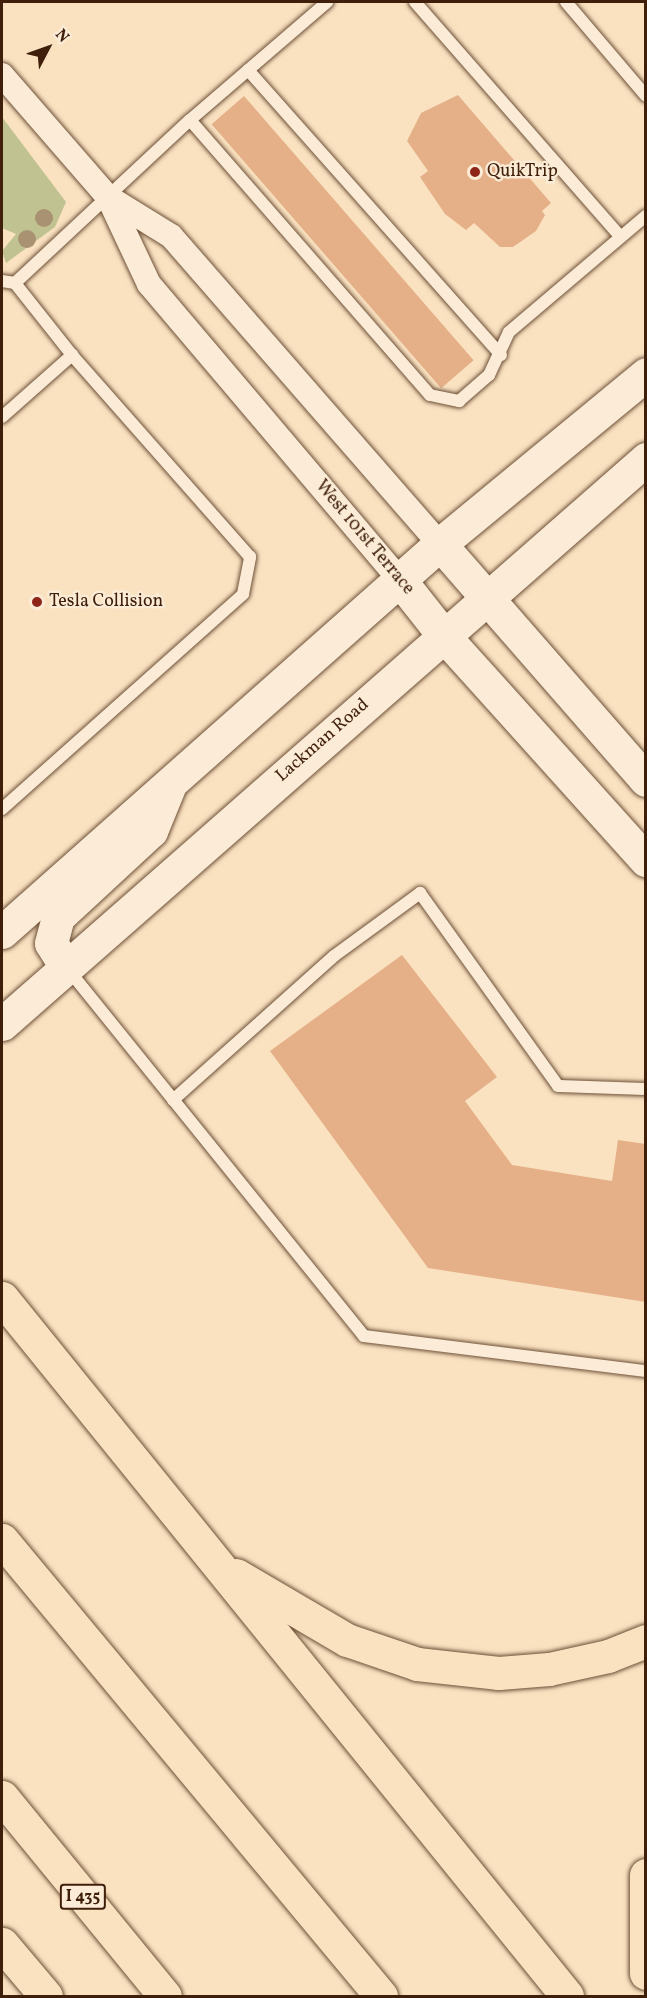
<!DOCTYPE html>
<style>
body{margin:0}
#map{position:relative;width:647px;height:1998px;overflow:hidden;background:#fae2c1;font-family:Vollkorn,serif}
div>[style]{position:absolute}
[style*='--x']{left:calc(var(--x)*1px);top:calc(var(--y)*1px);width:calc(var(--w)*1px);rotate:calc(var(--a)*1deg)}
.green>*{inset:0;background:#c1c291}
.building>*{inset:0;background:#e5b088;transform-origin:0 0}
.roads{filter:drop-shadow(0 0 2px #6e5038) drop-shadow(0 0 2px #6e5038)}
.service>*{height:12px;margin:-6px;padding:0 6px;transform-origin:6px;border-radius:6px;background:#fcecd7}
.minor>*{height:24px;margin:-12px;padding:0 12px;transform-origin:12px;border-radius:12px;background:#fcecd7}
.secondary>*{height:33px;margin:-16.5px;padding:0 16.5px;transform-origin:16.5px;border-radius:16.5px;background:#fcecd7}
.motorway>*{height:33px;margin:-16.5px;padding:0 16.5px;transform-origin:16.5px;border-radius:16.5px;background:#fae2c1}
.trees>*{width:18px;height:18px;margin:-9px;border-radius:50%;background:#a99272}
.dots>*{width:16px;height:16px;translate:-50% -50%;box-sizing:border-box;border:3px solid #fcecd7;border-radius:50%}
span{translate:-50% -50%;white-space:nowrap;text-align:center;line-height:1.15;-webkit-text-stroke:4.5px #fcecd7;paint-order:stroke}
.shield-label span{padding:2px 4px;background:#fcecd7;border:2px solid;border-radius:4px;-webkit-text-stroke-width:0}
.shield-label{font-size:16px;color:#3f1f0a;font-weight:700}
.poi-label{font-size:18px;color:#3f1f0a}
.left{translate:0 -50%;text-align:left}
.street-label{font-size:18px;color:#3f1f0a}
.frame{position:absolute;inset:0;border:3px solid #3f1f0a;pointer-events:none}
.north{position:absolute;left:18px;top:18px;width:60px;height:60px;-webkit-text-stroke:4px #fcecd7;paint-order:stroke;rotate:49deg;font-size:16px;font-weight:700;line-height:24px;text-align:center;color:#3f1f0a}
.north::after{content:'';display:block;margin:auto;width:21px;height:27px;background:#3f1f0a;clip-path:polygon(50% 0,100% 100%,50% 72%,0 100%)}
</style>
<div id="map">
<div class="green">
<div style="clip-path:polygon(2px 117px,66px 202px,55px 227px,6px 263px,2px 251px,16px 234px,2px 228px)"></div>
</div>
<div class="building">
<div style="clip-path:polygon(458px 95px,551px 203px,542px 211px,545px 215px,536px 231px,513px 247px,500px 247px,474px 223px,466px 230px,445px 214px,420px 177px,428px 171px,407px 141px,421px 113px)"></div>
<div style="left:244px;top:96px;width:350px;height:43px;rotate:49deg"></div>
<div style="clip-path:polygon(402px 955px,497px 1077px,465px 1101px,512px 1165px,612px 1181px,618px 1140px,646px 1144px,646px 1302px,428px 1268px,270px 1051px)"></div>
</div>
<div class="roads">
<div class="service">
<div style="--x:415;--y:2;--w:311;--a:48.8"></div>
<div style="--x:566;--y:2;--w:123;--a:49.6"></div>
<div style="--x:248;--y:70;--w:381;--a:48.4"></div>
<div style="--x:190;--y:120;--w:181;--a:-40.7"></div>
<div style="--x:2;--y:281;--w:13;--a:9"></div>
<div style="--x:15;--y:283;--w:239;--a:-43"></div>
<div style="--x:190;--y:120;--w:365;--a:48.9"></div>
<div style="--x:430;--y:395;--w:30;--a:12"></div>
<div style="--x:459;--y:401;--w:40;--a:-41"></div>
<div style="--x:489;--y:375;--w:47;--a:-65.1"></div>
<div style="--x:509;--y:332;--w:180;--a:-40.3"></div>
<div style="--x:2;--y:417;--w:94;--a:-41.5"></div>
<div style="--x:2;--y:809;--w:323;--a:-41.7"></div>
<div style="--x:243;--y:594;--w:38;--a:-79"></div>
<div style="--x:250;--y:557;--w:269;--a:-131.4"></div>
<div style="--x:72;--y:355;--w:92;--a:-128.4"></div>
<div style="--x:67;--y:968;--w:473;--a:51.1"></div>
<div style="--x:364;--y:1336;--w:284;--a:7.1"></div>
<div style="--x:173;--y:1100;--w:216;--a:-41.8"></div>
<div style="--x:334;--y:956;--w:107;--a:-36.2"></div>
<div style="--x:420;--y:893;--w:237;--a:54.4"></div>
<div style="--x:558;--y:1086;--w:88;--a:2"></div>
</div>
<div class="minor">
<div style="--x:2;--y:75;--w:162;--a:49"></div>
<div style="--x:108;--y:197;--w:96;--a:64.8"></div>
<div style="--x:149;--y:284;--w:387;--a:49.7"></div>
<div style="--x:108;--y:197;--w:74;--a:31.8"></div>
<div style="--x:171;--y:236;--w:409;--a:48.9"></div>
</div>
<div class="secondary">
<div style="--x:440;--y:544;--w:313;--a:48.9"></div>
<div style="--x:399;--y:579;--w:73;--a:51.7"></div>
<div style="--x:444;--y:636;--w:302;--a:48"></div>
<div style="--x:2;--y:932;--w:585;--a:-41.54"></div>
<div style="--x:440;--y:544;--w:267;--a:-39.5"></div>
<div style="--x:66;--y:967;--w:28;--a:-122"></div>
<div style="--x:51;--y:943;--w:27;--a:-75"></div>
<div style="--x:58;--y:917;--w:127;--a:-42.8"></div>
<div style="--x:151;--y:831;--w:48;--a:-67.8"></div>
<div style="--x:2;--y:1024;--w:857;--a:-41.26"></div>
</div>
<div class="motorway">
<div style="--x:2;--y:1298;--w:898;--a:51.01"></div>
<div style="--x:2;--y:1540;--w:593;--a:50.27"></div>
<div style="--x:236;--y:1575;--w:129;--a:30.4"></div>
<div style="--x:347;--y:1640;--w:74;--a:18.9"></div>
<div style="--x:417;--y:1664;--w:82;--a:6.3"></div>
<div style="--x:499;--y:1673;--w:50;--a:-4.6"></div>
<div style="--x:549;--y:1669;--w:60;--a:-12.4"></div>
<div style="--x:608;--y:1656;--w:41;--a:-21.5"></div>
<div style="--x:2;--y:1797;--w:257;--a:50.7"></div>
<div style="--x:646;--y:1875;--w:98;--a:90"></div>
<div style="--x:2;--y:1944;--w:68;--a:49.8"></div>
</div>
</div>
<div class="trees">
<div style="left:44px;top:218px"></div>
<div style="left:27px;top:239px"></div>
</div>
<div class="dots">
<div style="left:475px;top:172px;background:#8f2418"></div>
<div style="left:37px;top:602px;background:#8f2418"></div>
</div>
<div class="shield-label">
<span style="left:83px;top:1897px">I 435</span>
</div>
<div class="poi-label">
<span class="left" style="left:487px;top:172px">QuikTrip</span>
<span class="left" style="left:49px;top:602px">Tesla Collision</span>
</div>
<div class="street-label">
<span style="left:364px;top:538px;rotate:50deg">West 101st Terrace</span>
<span style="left:323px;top:741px;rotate:-41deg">Lackman Road</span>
</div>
<div class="frame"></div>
<div class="north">N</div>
</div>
